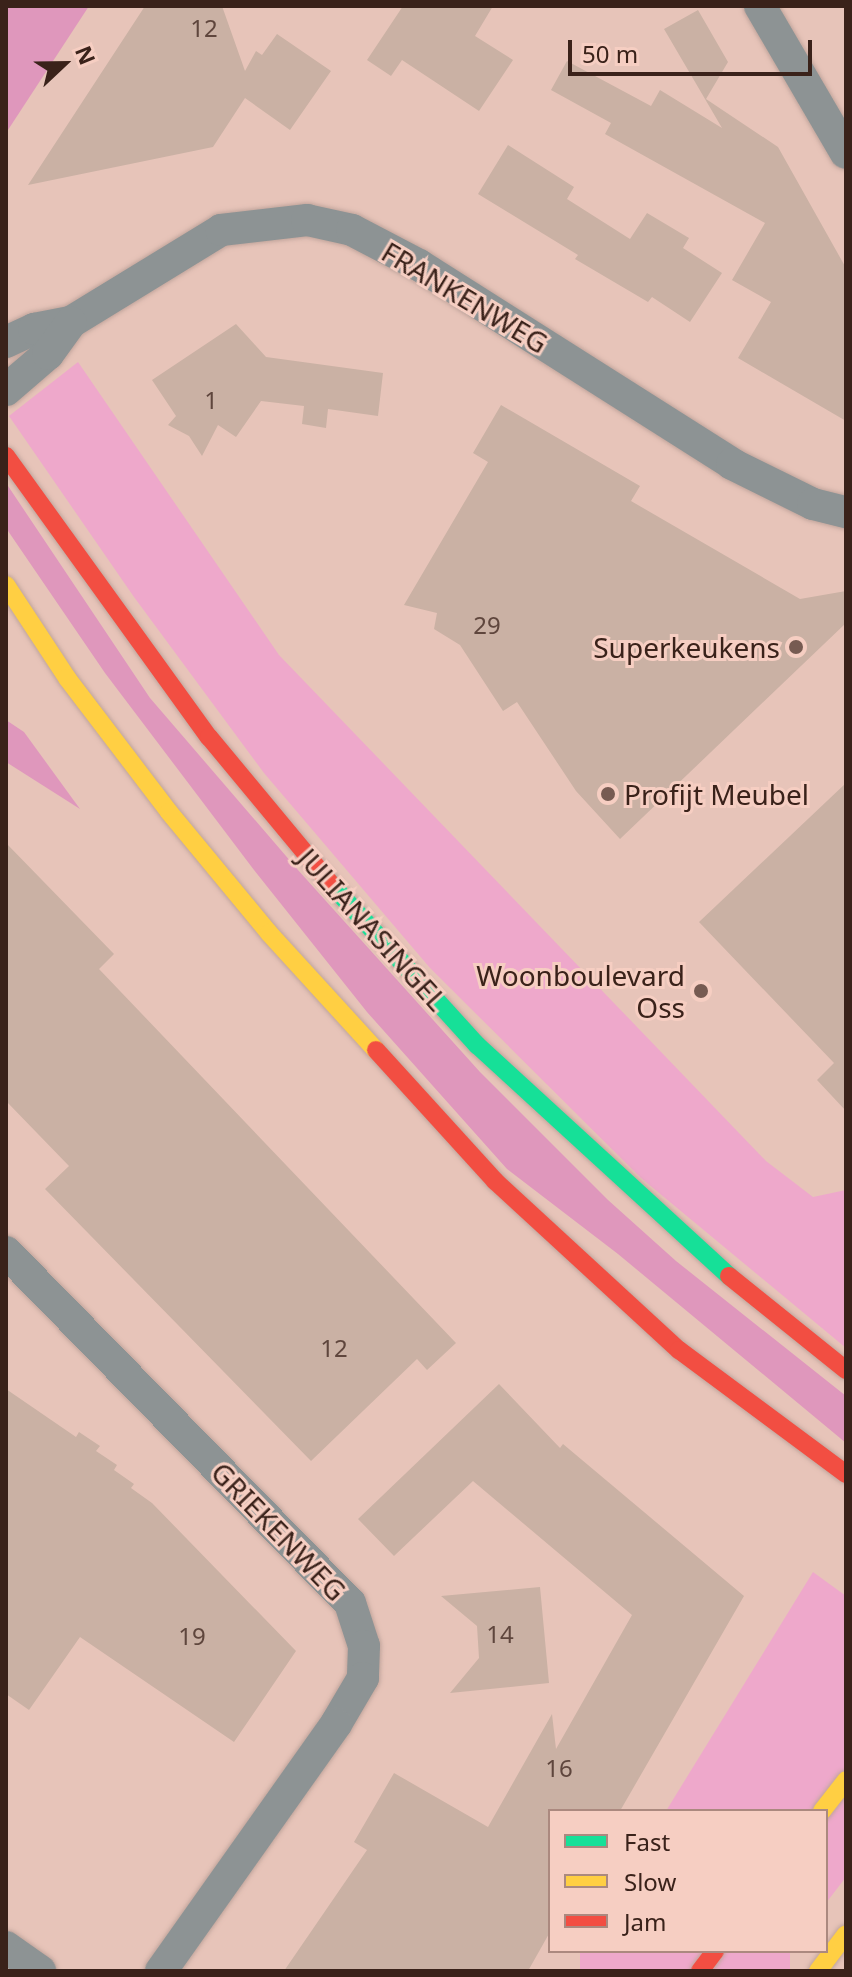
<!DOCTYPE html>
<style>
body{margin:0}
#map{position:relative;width:852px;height:1977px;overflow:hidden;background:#e7c4b9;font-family:"Noto Sans",sans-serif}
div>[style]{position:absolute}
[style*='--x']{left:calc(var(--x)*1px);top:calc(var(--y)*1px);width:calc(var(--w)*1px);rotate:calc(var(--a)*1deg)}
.green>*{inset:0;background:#eea8cb;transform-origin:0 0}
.forest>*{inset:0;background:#df97bc}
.building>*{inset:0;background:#cab1a4}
.roads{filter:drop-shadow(0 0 2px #c1a59c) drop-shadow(0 0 2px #c1a59c)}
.street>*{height:32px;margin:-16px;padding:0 16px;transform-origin:16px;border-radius:16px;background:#8d9394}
.fast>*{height:18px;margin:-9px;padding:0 9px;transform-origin:9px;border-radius:9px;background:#16e098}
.slow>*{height:18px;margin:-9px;padding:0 9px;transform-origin:9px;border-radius:9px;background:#ffcf43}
.jam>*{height:18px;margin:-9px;padding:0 9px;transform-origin:9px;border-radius:9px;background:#f24e42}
.dots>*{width:22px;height:22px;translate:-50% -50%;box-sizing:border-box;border:4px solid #f6cec2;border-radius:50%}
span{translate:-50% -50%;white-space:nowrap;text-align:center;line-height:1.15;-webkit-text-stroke:6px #f6cec2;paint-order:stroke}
.number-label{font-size:24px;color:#5f463d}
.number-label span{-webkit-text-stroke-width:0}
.street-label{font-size:28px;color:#3a221a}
.poi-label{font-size:28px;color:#3a221a}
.right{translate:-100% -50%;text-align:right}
.left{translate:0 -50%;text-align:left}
.frame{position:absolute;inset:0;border:8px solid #3a221a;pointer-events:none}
.legend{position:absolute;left:548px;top:1809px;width:280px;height:144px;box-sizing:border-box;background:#f6cec2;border:2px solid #ab897f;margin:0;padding:10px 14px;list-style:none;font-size:24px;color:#3a221a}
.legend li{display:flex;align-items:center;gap:16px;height:40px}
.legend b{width:40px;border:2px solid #ab897f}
.north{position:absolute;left:24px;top:24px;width:80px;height:80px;-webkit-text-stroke:6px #f6cec2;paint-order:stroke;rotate:68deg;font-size:22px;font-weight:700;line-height:32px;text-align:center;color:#3a221a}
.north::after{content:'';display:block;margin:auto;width:28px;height:36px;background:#3a221a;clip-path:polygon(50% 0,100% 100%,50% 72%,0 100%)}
.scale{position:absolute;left:568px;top:40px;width:244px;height:36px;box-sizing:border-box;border:4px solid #3a221a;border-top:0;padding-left:10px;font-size:24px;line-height:28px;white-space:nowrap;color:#3a221a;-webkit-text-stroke:6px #f6cec2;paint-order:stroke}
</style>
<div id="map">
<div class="green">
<div style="clip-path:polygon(78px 362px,279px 655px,766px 1161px,813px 1197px,846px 1190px,846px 1348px,641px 1178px,430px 968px,264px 773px,134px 597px,9px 416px)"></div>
<div style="clip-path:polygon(813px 1572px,846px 1596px,846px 1877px,826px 1903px,826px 1811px,666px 1811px)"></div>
<div style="left:580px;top:1951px;width:210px;height:24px"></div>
</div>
<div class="forest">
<div style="clip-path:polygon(6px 6px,89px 6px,6px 133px)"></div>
<div style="clip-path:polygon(6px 483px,150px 698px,298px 870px,480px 1072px,608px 1200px,676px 1261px,846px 1396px,846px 1443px,618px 1254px,507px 1169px,367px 1012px,254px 870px,105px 673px,6px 528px)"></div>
<div style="clip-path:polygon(6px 720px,24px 732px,80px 809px,6px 762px)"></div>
</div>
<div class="building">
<div style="clip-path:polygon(145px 6px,222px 6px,245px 71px,256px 51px,262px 55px,277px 34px,331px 71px,290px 130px,245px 98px,213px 147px,28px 185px)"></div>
<div style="clip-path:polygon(403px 6px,493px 6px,475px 36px,513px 60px,479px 111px,402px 60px,391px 76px,367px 60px)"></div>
<div style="clip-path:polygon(698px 10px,728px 62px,706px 99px,778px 147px,846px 268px,846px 421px,738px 358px,771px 302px,732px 280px,765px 223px,605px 134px,611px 123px,551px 90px,567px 61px,651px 106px,660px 90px,722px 128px,664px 29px)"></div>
<div style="clip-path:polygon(508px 145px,574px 187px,567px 199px,630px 239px,647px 213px,689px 238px,683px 248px,722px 273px,690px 322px,652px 297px,648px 302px,575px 259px,578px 255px,478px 194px)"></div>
<div style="clip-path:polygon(236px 324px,266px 357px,383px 373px,378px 416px,328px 409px,326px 428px,302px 424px,304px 406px,261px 401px,236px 437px,218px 425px,202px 456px,189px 436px,168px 425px,176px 416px,152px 380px)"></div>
<div style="clip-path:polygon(501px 405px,640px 486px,631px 501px,800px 599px,846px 591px,846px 623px,620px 839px,576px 791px,517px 702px,503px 711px,460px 645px,434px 629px,437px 613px,404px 605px,488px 462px,473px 453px)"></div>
<div style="clip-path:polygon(846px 783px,846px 1111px,817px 1080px,834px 1063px,699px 922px)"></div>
<div style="clip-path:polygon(6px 843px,114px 954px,99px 969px,456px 1343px,427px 1370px,417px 1359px,311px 1461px,45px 1189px,69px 1166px,6px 1101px)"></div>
<div style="clip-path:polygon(499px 1384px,560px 1448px,563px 1444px,744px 1596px,620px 1811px,550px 1811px,550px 1932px,528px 1971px,284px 1971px,367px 1850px,354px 1842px,394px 1773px,488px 1827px,552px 1714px,556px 1749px,632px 1615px,473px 1481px,394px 1556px,358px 1519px)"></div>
<div style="clip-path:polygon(6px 1389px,76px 1437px,79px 1432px,100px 1446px,96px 1451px,117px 1465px,114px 1470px,134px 1484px,131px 1488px,152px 1503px,296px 1651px,234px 1742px,80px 1637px,29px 1710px,6px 1694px)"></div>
<div style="clip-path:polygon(540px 1587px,549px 1683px,450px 1693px,479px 1658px,477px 1626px,441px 1596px)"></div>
</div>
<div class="roads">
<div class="street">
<div style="--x:760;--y:6;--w:170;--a:59.7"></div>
<div style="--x:6;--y:342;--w:31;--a:-25"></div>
<div style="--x:34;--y:329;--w:38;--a:-11"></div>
<div style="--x:71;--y:322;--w:176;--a:-31.5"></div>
<div style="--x:221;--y:230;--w:87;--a:-6.6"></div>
<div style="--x:307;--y:220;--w:46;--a:12.5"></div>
<div style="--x:352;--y:230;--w:76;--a:27.6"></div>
<div style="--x:419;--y:265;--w:371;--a:32.4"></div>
<div style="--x:732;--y:464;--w:90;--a:26.3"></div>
<div style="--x:813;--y:504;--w:34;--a:14"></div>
<div style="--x:6;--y:390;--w:55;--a:-40.6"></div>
<div style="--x:48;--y:354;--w:39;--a:-54"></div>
<div style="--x:6;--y:1252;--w:491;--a:45.6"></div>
<div style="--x:350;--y:1603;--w:45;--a:72"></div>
<div style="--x:364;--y:1646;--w:32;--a:92"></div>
<div style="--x:363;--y:1678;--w:53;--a:120.4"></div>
<div style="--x:336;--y:1724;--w:303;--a:125.3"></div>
<div style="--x:6;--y:1947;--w:42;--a:35.2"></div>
</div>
<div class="fast">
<div style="--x:330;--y:883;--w:219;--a:47.8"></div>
<div style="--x:477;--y:1045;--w:342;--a:42.5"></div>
</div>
<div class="slow">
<div style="--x:6;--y:585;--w:111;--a:56.7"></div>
<div style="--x:67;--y:678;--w:168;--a:52.7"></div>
<div style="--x:169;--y:812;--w:157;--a:50.4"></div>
<div style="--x:269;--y:933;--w:159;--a:47.6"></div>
<div style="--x:822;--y:1811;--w:39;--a:-52"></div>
<div style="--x:818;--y:1971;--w:46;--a:-52.9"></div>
</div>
<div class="jam">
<div style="--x:6;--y:456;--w:347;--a:54.2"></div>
<div style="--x:209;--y:737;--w:190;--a:50.3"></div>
<div style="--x:376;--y:1050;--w:177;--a:47.7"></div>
<div style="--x:495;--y:1181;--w:250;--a:42.6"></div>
<div style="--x:679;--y:1350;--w:208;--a:36.6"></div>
<div style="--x:729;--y:1276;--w:150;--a:38.8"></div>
<div style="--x:700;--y:1971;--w:25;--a:-53"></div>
</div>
</div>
<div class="dots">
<div style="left:796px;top:647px;background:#775b52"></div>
<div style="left:608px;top:794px;background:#775b52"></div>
<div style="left:701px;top:991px;background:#775b52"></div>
</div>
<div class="number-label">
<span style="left:204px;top:28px">12</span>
<span style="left:211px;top:400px">1</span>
<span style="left:487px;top:625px">29</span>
<span style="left:334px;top:1348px">12</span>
<span style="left:500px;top:1634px">14</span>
<span style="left:192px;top:1636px">19</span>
<span style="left:559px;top:1768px">16</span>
</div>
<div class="street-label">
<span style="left:465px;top:297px;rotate:31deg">FRANKENWEG</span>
<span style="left:373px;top:929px;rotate:48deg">JULIANASINGEL</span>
<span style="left:279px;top:1531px;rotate:46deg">GRIEKENWEG</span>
</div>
<div class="poi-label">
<span class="right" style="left:780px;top:647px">Superkeukens</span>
<span class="left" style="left:624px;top:794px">Profijt Meubel</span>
<span class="right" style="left:685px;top:991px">Woonboulevard<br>Oss</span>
</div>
<div class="frame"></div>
<ul class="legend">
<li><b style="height:10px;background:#16e098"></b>Fast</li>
<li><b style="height:10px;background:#ffcf43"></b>Slow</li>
<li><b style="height:10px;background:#f24e42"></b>Jam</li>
</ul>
<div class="north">N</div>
<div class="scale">50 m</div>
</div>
